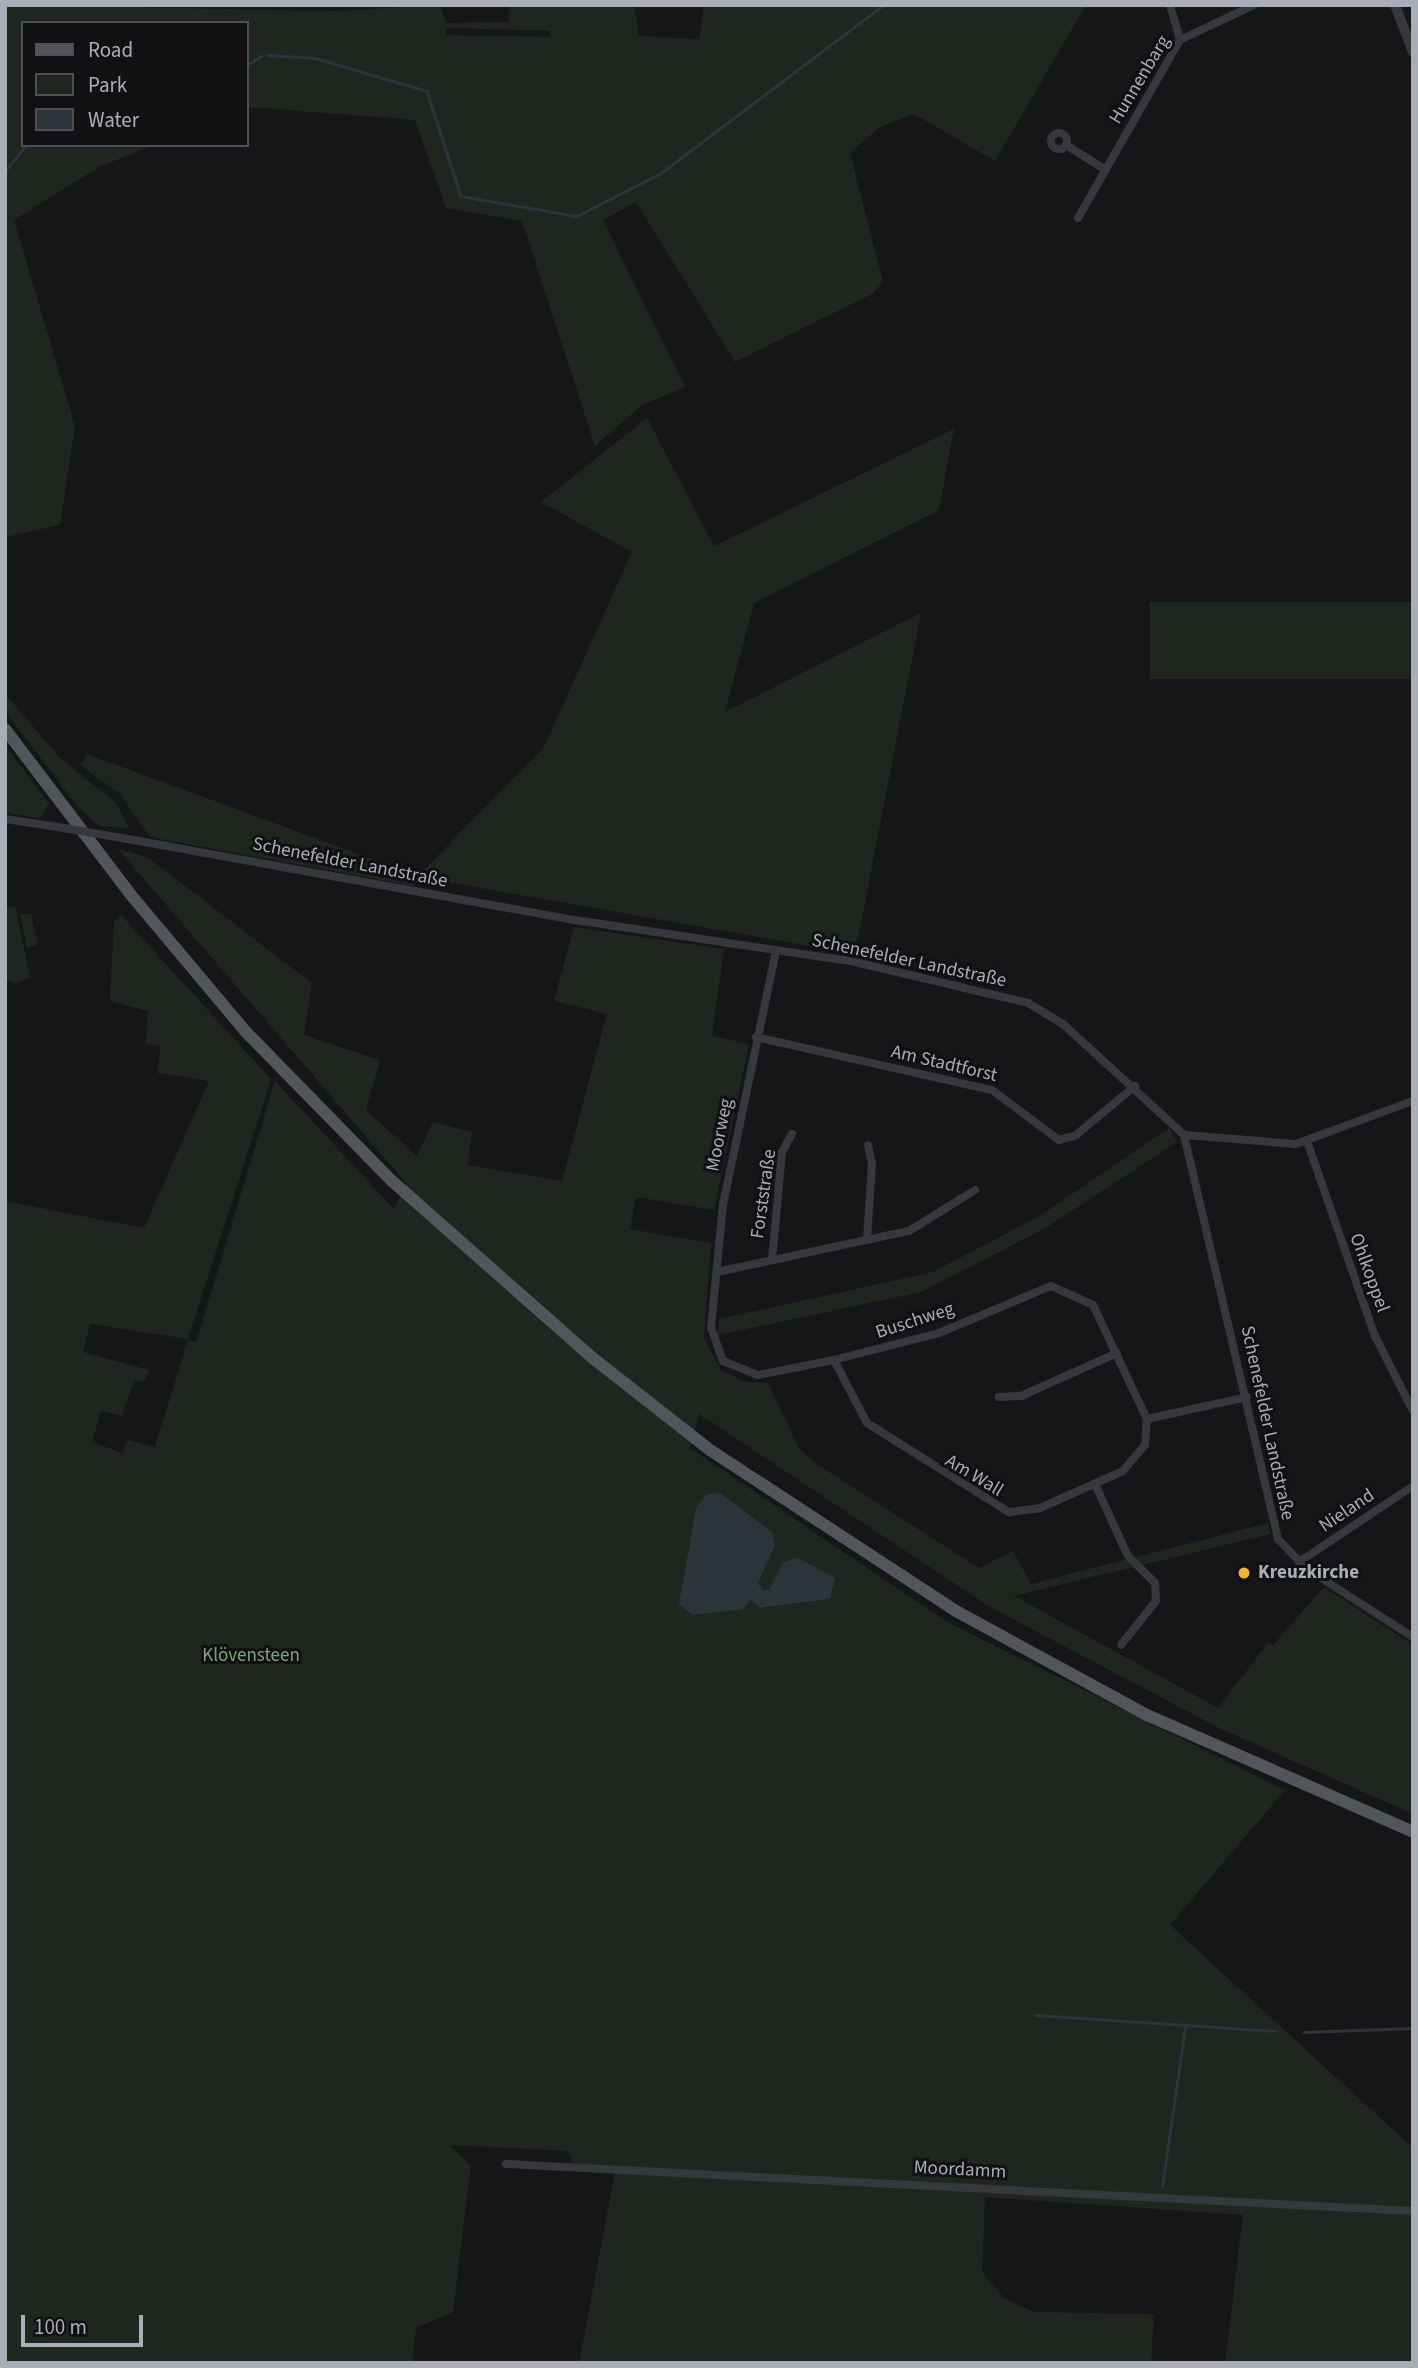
<!DOCTYPE html>
<meta charset="utf-8">
<style>
body{margin:0}
#map{position:relative;width:1418px;height:2368px;overflow:hidden;background:#161618;font-family:"Source Sans 3",sans-serif}
div>[style]{position:absolute}
[style*='--x']{left:calc(var(--x)*1px);top:calc(var(--y)*1px);width:calc(var(--w)*1px);rotate:calc(var(--a)*1deg)}
.green>*{inset:0;background:#1e261f;transform-origin:0 0}
.water>*{inset:0;background:#2c353c}
.stream>*{height:2.5px;margin:-1.25px;padding:0 1.25px;transform-origin:1.25px;border-radius:1.25px;background:#2c353c}
.minor>*{height:8px;margin:-4px;padding:0 4px;transform-origin:4px;border-radius:4px;background:#37383d}
.minor>.ring{margin:-4px;padding:0;box-sizing:content-box;background:none;border:8px solid #37383d;border-radius:50%}
.tertiary>*{height:10px;margin:-5px;padding:0 5px;transform-origin:5px;border-radius:5px;background:#37383d}
.primary>*{height:12px;margin:-6px;padding:0 6px;transform-origin:6px;border-radius:6px;background:#53555c}
.minor-bridge>*{height:8px;margin:-4px;padding:0 4px;transform-origin:4px;border-radius:4px;background:#37383d}
.dots>*{width:19px;height:19px;translate:-50% -50%;box-sizing:border-box;border:4px solid #111113;border-radius:50%}
span{translate:-50% -50%;white-space:nowrap;text-align:center;line-height:1.15;-webkit-text-stroke:6px #111113;paint-order:stroke}
.street-label{font-size:19px;color:#a8adb8}
.poi-label{font-size:19px;color:#a8adb8;font-weight:700}
.left{translate:0 -50%;text-align:left}
.park-label{font-size:19px;color:#7fa381}
.frame{position:absolute;inset:0;border:7px solid #a8adb8;pointer-events:none}
.legend{position:absolute;left:21px;top:21px;width:228px;height:126px;box-sizing:border-box;background:#111113;border:2px solid #4d4f55;margin:0;padding:9px 12px;list-style:none;font-size:21px;color:#a8adb8}
.legend li{display:flex;align-items:center;gap:14px;height:35px}
.legend b{width:35px;border:2px solid #4d4f55}
.scale{position:absolute;left:21px;top:2315px;width:122px;height:32px;box-sizing:border-box;border:4px solid #a8adb8;border-top:0;padding-left:9px;font-size:21px;line-height:24px;white-space:nowrap;color:#a8adb8;-webkit-text-stroke:5px #111113;paint-order:stroke}
</style>
<div id="map">
<div class="green">
<div style="clip-path:polygon(evenodd,5px 5px,335px 11px,440px 5px,446px 23px,509px 22px,509px 5px,634px 5px,639px 36px,699px 39px,704px 5px,1086px 5px,995px 161px,914px 114px,880px 127px,850px 153px,883px 282px,872px 294px,735px 362px,636px 202px,603px 220px,685px 387px,642px 405px,595px 446px,522px 221px,446px 208px,415px 120px,247px 107px,247px 23px,23px 23px,23px 145px,153px 145px,99px 167px,14px 220px,75px 426px,60px 525px,5px 537px,5px 5px,447px 28px,549px 31px,551px 37px,446px 35px,447px 28px)"></div>
<div style="clip-path:polygon(647px 418px,714px 546px,954px 429px,939px 510px,754px 603px,725px 712px,921px 613px,855px 954px,418px 877px,414px 886px,150px 837px,120px 794px,80px 765px,87px 754px,418px 876px,544px 747px,632px 552px,541px 502px)"></div>
<div style="left:1413px;top:602px;width:77px;height:263px;rotate:90deg"></div>
<div style="clip-path:polygon(5px 694px,61px 759px,116px 803px,129px 828px,99px 826px,78px 807px,5px 711px)"></div>
<div style="clip-path:polygon(5px 745px,49px 804px,40px 818px,5px 813px)"></div>
<div style="clip-path:polygon(evenodd,118px 849px,147px 857px,312px 983px,304px 1035px,380px 1060px,366px 1110px,417px 1156px,433px 1122px,472px 1132px,468px 1165px,562px 1181px,607px 1014px,554px 1001px,574px 927px,724px 949px,712px 1036px,749px 1044px,714px 1210px,636px 1197px,630px 1229px,711px 1243px,704px 1338px,721px 1370px,745px 1382px,768px 1383px,799px 1448px,812px 1461px,979px 1568px,1013px 1551px,1031px 1584px,1268px 1523px,1271px 1534px,1014px 1596px,1218px 1708px,1268px 1643px,1273px 1645px,1324px 1587px,1413px 1645px,1413px 1814px,1221px 1729px,990px 1607px,699px 1414px,690px 1448px,947px 1622px,1285px 1790px,1170px 1925px,1413px 2148px,1413px 2363px,1225px 2363px,1243px 2215px,985px 2197px,982px 2272px,1004px 2298px,1034px 2312px,1154px 2314px,1151px 2363px,579px 2363px,615px 2172px,575px 2169px,568px 2151px,450px 2145px,471px 2166px,453px 2312px,416px 2328px,412px 2363px,5px 2363px,5px 1201px,144px 1228px,209px 1081px,157px 1073px,161px 1047px,146px 1044px,148px 1011px,110px 1001px,114px 921px,121px 915px,271px 1079px,188px 1339px,196px 1343px,275px 1081px,394px 1209px,406px 1183px,118px 849px,90px 1324px,188px 1339px,155px 1447px,128px 1440px,122px 1453px,92px 1442px,101px 1411px,122px 1416px,134px 1381px,144px 1382px,149px 1370px,83px 1352px,90px 1324px,118px 849px,772px 1532px,775px 1545px,758px 1583px,762px 1591px,769px 1591px,783px 1562px,830px 1599px,762px 1608px,750px 1600px,772px 1532px)"></div>
<div style="clip-path:polygon(15px 906px,30px 977px,16px 984px,5px 980px,5px 908px)"></div>
<div style="left:31px;top:913px;width:33px;height:11px;rotate:78deg"></div>
<div style="clip-path:polygon(1169px 1128px,1177px 1142px,1044px 1229px,921px 1292px,718px 1335px,719px 1319px,933px 1272px,1041px 1215px)"></div>
</div>
<div class="water">
<div style="clip-path:polygon(720px 1493px,772px 1532px,775px 1545px,758px 1583px,762px 1590px,769px 1590px,783px 1562px,798px 1558px,835px 1578px,830px 1599px,761px 1608px,750px 1600px,743px 1609px,692px 1615px,679px 1604px,696px 1509px,706px 1495px)"></div>
</div>
<div class="stream">
<div style="--x:268;--y:55;--w:47;--a:3.7"></div>
<div style="--x:315;--y:58;--w:117;--a:16.4"></div>
<div style="--x:427;--y:91;--w:110;--a:72.1"></div>
<div style="--x:461;--y:196;--w:118;--a:9.8"></div>
<div style="--x:577;--y:216;--w:94;--a:-27.1"></div>
<div style="--x:661;--y:173;--w:278;--a:-37.1"></div>
<div style="--x:247;--y:65;--w:17;--a:-33"></div>
<div style="--x:5;--y:171;--w:33;--a:-51"></div>
<div style="--x:1036;--y:2015;--w:239;--a:3.8"></div>
<div style="--x:1304;--y:2032;--w:109;--a:-2.1"></div>
<div style="--x:1162;--y:2187;--w:161;--a:-81.8"></div>
</div>
<div class="minor">
<div style="--x:1170;--y:5;--w:36;--a:74"></div>
<div class="ring" style="left:1051px;top:133px;width:8px;height:8px"></div>
<div style="--x:1066;--y:145;--w:47;--a:32"></div>
<div style="--x:1078;--y:218;--w:205;--a:-60.2"></div>
<div style="--x:1180;--y:40;--w:82;--a:-25.3"></div>
<div style="--x:5;--y:819;--w:48;--a:8.5"></div>
<div style="--x:128;--y:839;--w:454;--a:10.3"></div>
<div style="--x:575;--y:920;--w:283;--a:8.5"></div>
<div style="--x:855;--y:962;--w:178;--a:13.3"></div>
<div style="--x:1028;--y:1003;--w:41;--a:31"></div>
<div style="--x:1063;--y:1024;--w:164;--a:42.5"></div>
<div style="--x:1184;--y:1135;--w:415;--a:76.9"></div>
<div style="--x:1278;--y:1539;--w:42;--a:46"></div>
<div style="--x:1307;--y:1569;--w:126;--a:32.7"></div>
<div style="--x:776;--y:951;--w:259;--a:101.8"></div>
<div style="--x:723;--y:1205;--w:123;--a:95.6"></div>
<div style="--x:711;--y:1327;--w:36;--a:71"></div>
<div style="--x:723;--y:1361;--w:38;--a:22"></div>
<div style="--x:758;--y:1375;--w:77;--a:-11.2"></div>
<div style="--x:834;--y:1360;--w:108;--a:-14.4"></div>
<div style="--x:939;--y:1333;--w:121;--a:-22.8"></div>
<div style="--x:1051;--y:1286;--w:46;--a:24.3"></div>
<div style="--x:1093;--y:1305;--w:126;--a:64.7"></div>
<div style="--x:1147;--y:1419;--w:102;--a:-12.4"></div>
<div style="--x:756;--y:1037;--w:242;--a:12.7"></div>
<div style="--x:992;--y:1090;--w:84;--a:36.7"></div>
<div style="--x:1059;--y:1140;--w:18;--a:-16"></div>
<div style="--x:1076;--y:1135;--w:77;--a:-39.7"></div>
<div style="--x:1184;--y:1135;--w:112;--a:4.6"></div>
<div style="--x:1296;--y:1144;--w:125;--a:-20.2"></div>
<div style="--x:1307;--y:1141;--w:207;--a:70.8"></div>
<div style="--x:1375;--y:1336;--w:84;--a:63.1"></div>
<div style="--x:867;--y:1239;--w:75;--a:-86.2"></div>
<div style="--x:872;--y:1164;--w:19;--a:-102"></div>
<div style="--x:772;--y:1260;--w:108;--a:-84.7"></div>
<div style="--x:782;--y:1152;--w:21;--a:-61"></div>
<div style="--x:717;--y:1272;--w:196;--a:-12.1"></div>
<div style="--x:909;--y:1231;--w:78;--a:-31.8"></div>
<div style="--x:834;--y:1360;--w:71;--a:62.4"></div>
<div style="--x:867;--y:1423;--w:168;--a:32.1"></div>
<div style="--x:1009;--y:1512;--w:31;--a:-7"></div>
<div style="--x:1040;--y:1508;--w:91;--a:-24"></div>
<div style="--x:1123;--y:1471;--w:34;--a:-50"></div>
<div style="--x:1145;--y:1445;--w:26;--a:-86"></div>
<div style="--x:999;--y:1397;--w:22;--a:-3"></div>
<div style="--x:1021;--y:1396;--w:105;--a:-24.1"></div>
<div style="--x:1095;--y:1484;--w:79;--a:65.4"></div>
<div style="--x:1128;--y:1556;--w:38;--a:45"></div>
<div style="--x:1155;--y:1583;--w:18;--a:87"></div>
<div style="--x:1156;--y:1601;--w:56;--a:128.5"></div>
<div style="--x:1299;--y:1562;--w:137;--a:-33.7"></div>
<div style="--x:506;--y:2164;--w:908;--a:2.97"></div>
</div>
<div class="tertiary">
<div style="--x:1395;--y:5;--w:50;--a:69"></div>
</div>
<div class="primary">
<div style="--x:5;--y:729;--w:208;--a:52.8"></div>
<div style="--x:131;--y:895;--w:179;--a:50"></div>
<div style="--x:246;--y:1032;--w:209;--a:45.6"></div>
<div style="--x:392;--y:1181;--w:269;--a:41.4"></div>
<div style="--x:594;--y:1359;--w:147;--a:38.1"></div>
<div style="--x:710;--y:1450;--w:294;--a:33.2"></div>
<div style="--x:956;--y:1611;--w:217;--a:28.6"></div>
<div style="--x:1147;--y:1715;--w:291;--a:23.7"></div>
</div>
<div class="minor-bridge">
<div style="--x:52;--y:826;--w:77;--a:9.7"></div>
</div>
<div class="dots">
<div style="left:1244px;top:1573px;background:#f2b134"></div>
</div>
<div class="street-label">
<span style="left:1140px;top:80px;rotate:-59deg">Hunnenbarg</span>
<span style="left:350px;top:863px;rotate:11deg">Schenefelder Landstraße</span>
<span style="left:909px;top:961px;rotate:12deg">Schenefelder Landstraße</span>
<span style="left:944px;top:1064px;rotate:13deg">Am Stadtforst</span>
<span style="left:720px;top:1135px;rotate:-79deg">Moorweg</span>
<span style="left:764px;top:1194px;rotate:-82deg">Forststraße</span>
<span style="left:1369px;top:1273px;rotate:70deg">Ohlkoppel</span>
<span style="left:915px;top:1321px;rotate:-18deg">Buschweg</span>
<span style="left:1267px;top:1423px;rotate:78deg">Schenefelder Landstraße</span>
<span style="left:974px;top:1476px;rotate:31deg">Am Wall</span>
<span style="left:1347px;top:1511px;rotate:-34deg">Nieland</span>
<span style="left:960px;top:2170px;rotate:3deg">Moordamm</span>
</div>
<div class="poi-label">
<span class="left" style="left:1258px;top:1573px">Kreuzkirche</span>
</div>
<div class="park-label">
<span style="left:251px;top:1656px">Klövensteen</span>
</div>
<div class="frame"></div>
<ul class="legend">
<li><b style="height:9px;background:#53555c"></b>Road</li>
<li><b style="height:19px;background:#1e261f"></b>Park</li>
<li><b style="height:19px;background:#2c353c"></b>Water</li>
</ul>
<div class="scale">100 m</div>
</div>
